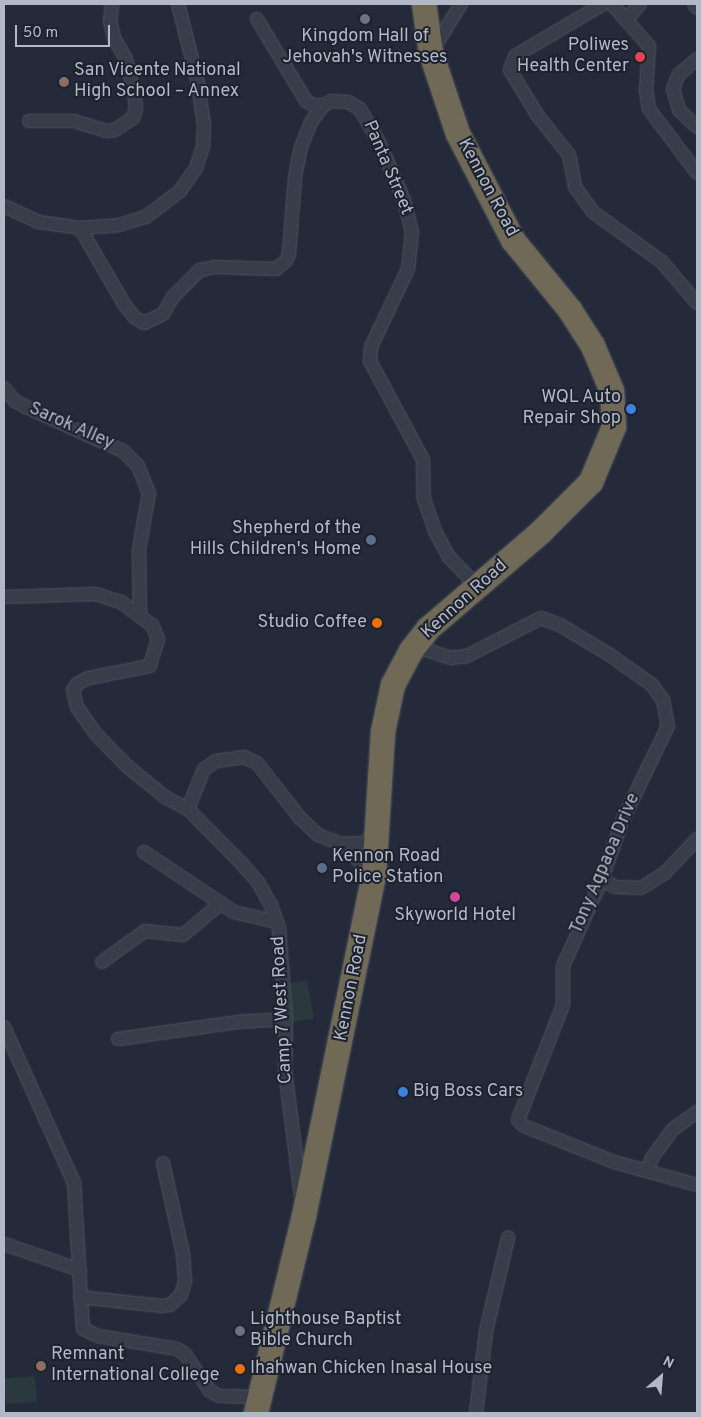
<!DOCTYPE html>
<meta charset="utf-8">
<style>
body{margin:0}
#map{position:relative;width:701px;height:1417px;overflow:hidden;background:#242a39;font-family:Overpass,sans-serif}
div>[style]{position:absolute}
[style*='--x']{left:calc(var(--x)*1px);top:calc(var(--y)*1px);width:calc(var(--w)*1px);rotate:calc(var(--a)*1deg)}
.green>*{inset:0;background:#29393e;transform-origin:0 0}
.roads{filter:drop-shadow(0 0 1px #505562) drop-shadow(0 0 1px #505562)}
.street>*{height:12px;margin:-6px;padding:0 6px;transform-origin:6px;border-radius:6px;background:#383d4a}
.highway>*{height:24px;margin:-12px;padding:0 12px;transform-origin:12px;border-radius:12px;background:#6f6956}
.dots>*{width:14px;height:14px;translate:-50% -50%;box-sizing:border-box;border:2px solid #1d222f;border-radius:50%}
span{translate:-50% -50%;white-space:nowrap;text-align:center;line-height:1.15;-webkit-text-stroke:4px #1d222f;paint-order:stroke}
.poi-label{font-size:18px;color:#b3b8c6}
.right{translate:-100% -50%;text-align:right}
.left{translate:0 -50%;text-align:left}
.street-label{font-size:18px;color:#b3b8c6}
.frame{position:absolute;inset:0;border:5px solid #b3b8c6;pointer-events:none}
.north{position:absolute;left:636px;top:1352px;width:50px;height:50px;-webkit-text-stroke:4px #1d222f;paint-order:stroke;rotate:27deg;font-size:14px;font-weight:700;line-height:20px;text-align:center;color:#b3b8c6}
.north::after{content:'';display:block;margin:auto;width:18px;height:22px;background:#b3b8c6;clip-path:polygon(50% 0,100% 100%,50% 72%,0 100%)}
.scale{position:absolute;left:15px;top:25px;width:95px;height:22px;box-sizing:border-box;border:2px solid #b3b8c6;border-top:0;padding-left:6px;font-size:15px;line-height:18px;white-space:nowrap;color:#b3b8c6;-webkit-text-stroke:4px #1d222f;paint-order:stroke}
</style>
<div id="map">
<div class="green">
<div style="left:307px;top:980px;width:39px;height:21px;rotate:80deg"></div>
<div style="left:35px;top:1376px;width:26px;height:31px;rotate:86deg"></div>
</div>
<div class="roads">
<div class="street">
<div style="--x:603;--y:4;--w:102;--a:149.4"></div>
<div style="--x:515;--y:56;--w:15;--a:110"></div>
<div style="--x:510;--y:70;--w:54;--a:58.7"></div>
<div style="--x:538;--y:116;--w:50;--a:51.5"></div>
<div style="--x:569;--y:155;--w:33;--a:79"></div>
<div style="--x:575;--y:187;--w:31;--a:54"></div>
<div style="--x:593;--y:212;--w:85;--a:35.9"></div>
<div style="--x:662;--y:262;--w:54;--a:49.5"></div>
<div style="--x:612;--y:4;--w:56;--a:48.6"></div>
<div style="--x:649;--y:46;--w:44;--a:93.9"></div>
<div style="--x:646;--y:90;--w:19;--a:81"></div>
<div style="--x:649;--y:109;--w:80;--a:53.1"></div>
<div style="--x:694;--y:4;--w:5;--a:53"></div>
<div style="--x:257;--y:19;--w:96;--a:59.1"></div>
<div style="--x:306;--y:101;--w:8;--a:30"></div>
<div style="--x:313;--y:105;--w:11;--a:0"></div>
<div style="--x:627;--y:19;--w:20;--a:-49"></div>
<div style="--x:432;--y:51;--w:55;--a:-58.3"></div>
<div style="--x:697;--y:59;--w:23;--a:140"></div>
<div style="--x:679;--y:74;--w:16;--a:112"></div>
<div style="--x:673;--y:89;--w:22;--a:74"></div>
<div style="--x:679;--y:110;--w:25;--a:43"></div>
<div style="--x:29;--y:121;--w:45;--a:0"></div>
<div style="--x:74;--y:121;--w:34;--a:17"></div>
<div style="--x:107;--y:131;--w:8;--a:-7"></div>
<div style="--x:115;--y:130;--w:22;--a:-34"></div>
<div style="--x:133;--y:118;--w:10;--a:-73"></div>
<div style="--x:136;--y:108;--w:21;--a:-98"></div>
<div style="--x:133;--y:87;--w:29;--a:-104"></div>
<div style="--x:126;--y:59;--w:24;--a:-120"></div>
<div style="--x:114;--y:38;--w:17;--a:-103"></div>
<div style="--x:110;--y:21;--w:17;--a:-83"></div>
<div style="--x:4;--y:206;--w:38;--a:25"></div>
<div style="--x:39;--y:222;--w:41;--a:8.3"></div>
<div style="--x:80;--y:228;--w:39;--a:-4"></div>
<div style="--x:119;--y:225;--w:28;--a:-17"></div>
<div style="--x:146;--y:217;--w:43;--a:-37.4"></div>
<div style="--x:180;--y:191;--w:28;--a:-55"></div>
<div style="--x:196;--y:168;--w:22;--a:-72"></div>
<div style="--x:203;--y:147;--w:22;--a:-87"></div>
<div style="--x:204;--y:125;--w:42;--a:-98.1"></div>
<div style="--x:198;--y:83;--w:81;--a:-104.2"></div>
<div style="--x:80;--y:228;--w:88;--a:59.9"></div>
<div style="--x:124;--y:304;--w:16;--a:52"></div>
<div style="--x:134;--y:317;--w:12;--a:31"></div>
<div style="--x:144;--y:323;--w:21;--a:-25"></div>
<div style="--x:163;--y:314;--w:20;--a:-60"></div>
<div style="--x:173;--y:297;--w:38;--a:-45"></div>
<div style="--x:200;--y:270;--w:16;--a:-11"></div>
<div style="--x:216;--y:267;--w:60;--a:1.9"></div>
<div style="--x:276;--y:269;--w:13;--a:-39"></div>
<div style="--x:286;--y:261;--w:8;--a:-67"></div>
<div style="--x:289;--y:254;--w:77;--a:-85.5"></div>
<div style="--x:295;--y:177;--w:31;--a:-79"></div>
<div style="--x:301;--y:147;--w:27;--a:-68"></div>
<div style="--x:311;--y:122;--w:21;--a:-53"></div>
<div style="--x:324;--y:105;--w:9;--a:-27"></div>
<div style="--x:332;--y:101;--w:16;--a:4"></div>
<div style="--x:348;--y:102;--w:14;--a:30"></div>
<div style="--x:360;--y:109;--w:40;--a:60.3"></div>
<div style="--x:380;--y:144;--w:61;--a:66.8"></div>
<div style="--x:404;--y:200;--w:33;--a:76"></div>
<div style="--x:412;--y:232;--w:37;--a:96"></div>
<div style="--x:408;--y:269;--w:86;--a:115.4"></div>
<div style="--x:371;--y:347;--w:14;--a:94"></div>
<div style="--x:370;--y:361;--w:112;--a:61.8"></div>
<div style="--x:423;--y:460;--w:39;--a:89"></div>
<div style="--x:424;--y:499;--w:34;--a:71"></div>
<div style="--x:435;--y:531;--w:30;--a:62"></div>
<div style="--x:449;--y:557;--w:40;--a:46"></div>
<div style="--x:4;--y:388;--w:17;--a:50"></div>
<div style="--x:15;--y:401;--w:13;--a:29"></div>
<div style="--x:26;--y:407;--w:107;--a:24.4"></div>
<div style="--x:123;--y:451;--w:21;--a:45"></div>
<div style="--x:138;--y:466;--w:29;--a:68"></div>
<div style="--x:149;--y:493;--w:58;--a:100"></div>
<div style="--x:139;--y:550;--w:63;--a:89.1"></div>
<div style="--x:4;--y:597;--w:91;--a:-1.9"></div>
<div style="--x:95;--y:594;--w:27;--a:17"></div>
<div style="--x:121;--y:602;--w:39;--a:37"></div>
<div style="--x:152;--y:625;--w:15;--a:67"></div>
<div style="--x:158;--y:639;--w:28;--a:107"></div>
<div style="--x:150;--y:666;--w:63;--a:169"></div>
<div style="--x:88;--y:678;--w:13;--a:151"></div>
<div style="--x:77;--y:684;--w:7;--a:124"></div>
<div style="--x:73;--y:690;--w:17;--a:77"></div>
<div style="--x:77;--y:707;--w:32;--a:55"></div>
<div style="--x:95;--y:733;--w:47;--a:45.9"></div>
<div style="--x:128;--y:767;--w:48;--a:39"></div>
<div style="--x:165;--y:797;--w:26;--a:28"></div>
<div style="--x:188;--y:809;--w:78;--a:45.5"></div>
<div style="--x:243;--y:865;--w:23;--a:49"></div>
<div style="--x:258;--y:882;--w:26;--a:61"></div>
<div style="--x:271;--y:905;--w:24;--a:71"></div>
<div style="--x:279;--y:928;--w:91;--a:85.6"></div>
<div style="--x:286;--y:1019;--w:51;--a:91.1"></div>
<div style="--x:285;--y:1070;--w:127;--a:82.8"></div>
<div style="--x:414;--y:646;--w:39;--a:18"></div>
<div style="--x:451;--y:658;--w:16;--a:-7"></div>
<div style="--x:467;--y:656;--w:83;--a:-27.2"></div>
<div style="--x:541;--y:618;--w:20;--a:20"></div>
<div style="--x:560;--y:625;--w:58;--a:31"></div>
<div style="--x:610;--y:655;--w:52;--a:35.5"></div>
<div style="--x:652;--y:685;--w:19;--a:54"></div>
<div style="--x:663;--y:700;--w:26;--a:79"></div>
<div style="--x:668;--y:726;--w:103;--a:115.8"></div>
<div style="--x:623;--y:819;--w:64;--a:109.3"></div>
<div style="--x:602;--y:879;--w:95;--a:114.1"></div>
<div style="--x:563;--y:966;--w:39;--a:90"></div>
<div style="--x:563;--y:1005;--w:123;--a:111.4"></div>
<div style="--x:518;--y:1120;--w:8;--a:45"></div>
<div style="--x:524;--y:1126;--w:97;--a:21.8"></div>
<div style="--x:614;--y:1162;--w:86;--a:15.5"></div>
<div style="--x:188;--y:809;--w:43;--a:-68.2"></div>
<div style="--x:204;--y:769;--w:14;--a:-34"></div>
<div style="--x:216;--y:761;--w:28;--a:-8"></div>
<div style="--x:244;--y:757;--w:14;--a:25"></div>
<div style="--x:257;--y:763;--w:70;--a:52"></div>
<div style="--x:300;--y:818;--w:25;--a:43"></div>
<div style="--x:318;--y:835;--w:26;--a:21"></div>
<div style="--x:342;--y:844;--w:36;--a:-3"></div>
<div style="--x:342;--y:844;--w:45;--a:45"></div>
<div style="--x:144;--y:852;--w:108;--a:33.7"></div>
<div style="--x:234;--y:912;--w:44;--a:13.1"></div>
<div style="--x:602;--y:879;--w:15;--a:32"></div>
<div style="--x:615;--y:887;--w:26;--a:2"></div>
<div style="--x:641;--y:888;--w:28;--a:-32"></div>
<div style="--x:665;--y:873;--w:47;--a:-46.7"></div>
<div style="--x:102;--y:962;--w:53;--a:-35.8"></div>
<div style="--x:145;--y:931;--w:38;--a:6"></div>
<div style="--x:183;--y:935;--w:50;--a:-40.1"></div>
<div style="--x:4;--y:1027;--w:171;--a:65.8"></div>
<div style="--x:74;--y:1183;--w:146;--a:86.5"></div>
<div style="--x:83;--y:1329;--w:17;--a:25"></div>
<div style="--x:98;--y:1336;--w:80;--a:9.3"></div>
<div style="--x:177;--y:1349;--w:9;--a:32"></div>
<div style="--x:185;--y:1354;--w:45;--a:56"></div>
<div style="--x:210;--y:1391;--w:10;--a:29"></div>
<div style="--x:219;--y:1396;--w:41;--a:1.4"></div>
<div style="--x:118;--y:1039;--w:120;--a:-8.1"></div>
<div style="--x:237;--y:1022;--w:49;--a:-3.5"></div>
<div style="--x:647;--y:1171;--w:14;--a:-69"></div>
<div style="--x:652;--y:1158;--w:34;--a:-54"></div>
<div style="--x:672;--y:1130;--w:31;--a:-36"></div>
<div style="--x:4;--y:1244;--w:80;--a:18.9"></div>
<div style="--x:80;--y:1297;--w:81;--a:6.3"></div>
<div style="--x:161;--y:1306;--w:9;--a:-6"></div>
<div style="--x:170;--y:1305;--w:15;--a:-42"></div>
<div style="--x:181;--y:1295;--w:15;--a:-74"></div>
<div style="--x:185;--y:1281;--w:27;--a:-94"></div>
<div style="--x:183;--y:1254;--w:93;--a:-102.4"></div>
<div style="--x:476;--y:1413;--w:83;--a:-83"></div>
<div style="--x:486;--y:1331;--w:96;--a:-76.7"></div>
</div>
<div class="highway">
<div style="--x:256;--y:1413;--w:203;--a:-76.3"></div>
<div style="--x:304;--y:1216;--w:347;--a:-78.4"></div>
<div style="--x:374;--y:876;--w:144;--a:-86.4"></div>
<div style="--x:383;--y:732;--w:48;--a:-78"></div>
<div style="--x:393;--y:685;--w:38;--a:-62"></div>
<div style="--x:411;--y:651;--w:28;--a:-52"></div>
<div style="--x:428;--y:629;--w:149;--a:-40.6"></div>
<div style="--x:541;--y:532;--w:71;--a:-45"></div>
<div style="--x:591;--y:482;--w:60;--a:-67.3"></div>
<div style="--x:614;--y:427;--w:36;--a:-93"></div>
<div style="--x:612;--y:391;--w:49;--a:-112.9"></div>
<div style="--x:593;--y:346;--w:43;--a:-122.6"></div>
<div style="--x:570;--y:310;--w:90;--a:-129.2"></div>
<div style="--x:513;--y:240;--w:119;--a:-117.4"></div>
<div style="--x:458;--y:134;--w:85;--a:-108.4"></div>
<div style="--x:431;--y:53;--w:49;--a:-98.1"></div>
</div>
</div>
<div class="dots">
<div style="left:365px;top:19px;background:#6b7280"></div>
<div style="left:640px;top:57px;background:#e0444e"></div>
<div style="left:64px;top:82px;background:#8d6e63"></div>
<div style="left:631px;top:409px;background:#3f7fe0"></div>
<div style="left:371px;top:540px;background:#5c6f8a"></div>
<div style="left:377px;top:623px;background:#e8710a"></div>
<div style="left:322px;top:868px;background:#5c6f8a"></div>
<div style="left:455px;top:897px;background:#d1479c"></div>
<div style="left:403px;top:1092px;background:#3f7fe0"></div>
<div style="left:240px;top:1331px;background:#6b7280"></div>
<div style="left:41px;top:1366px;background:#8d6e63"></div>
<div style="left:240px;top:1369px;background:#e8710a"></div>
</div>
<div class="poi-label">
<span style="left:365px;top:48px">Kingdom Hall of<br>Jehovah's Witnesses</span>
<span class="right" style="left:629px;top:57px">Poliwes<br>Health Center</span>
<span class="left" style="left:74px;top:82px">San Vicente National<br>High School – Annex</span>
<span class="right" style="left:621px;top:409px">WQL Auto<br>Repair Shop</span>
<span class="right" style="left:361px;top:540px">Shepherd of the<br>Hills Children's Home</span>
<span class="right" style="left:367px;top:623px">Studio Coffee</span>
<span class="left" style="left:332px;top:868px">Kennon Road<br>Police Station</span>
<span style="left:455px;top:916px">Skyworld Hotel</span>
<span class="left" style="left:413px;top:1092px">Big Boss Cars</span>
<span class="left" style="left:250px;top:1331px">Lighthouse Baptist<br>Bible Church</span>
<span class="left" style="left:51px;top:1366px">Remnant<br>International College</span>
<span class="left" style="left:250px;top:1369px">Ihahwan Chicken Inasal House</span>
</div>
<div class="street-label">
<span style="left:387px;top:168px;rotate:67deg">Panta Street</span>
<span style="left:487px;top:188px;rotate:62deg">Kennon Road</span>
<span style="left:71px;top:427px;rotate:24deg">Sarok Alley</span>
<span style="left:465px;top:600px;rotate:-42deg">Kennon Road</span>
<span style="left:606px;top:864px;rotate:-67deg">Tony Agpaoa Drive</span>
<span style="left:352px;top:988px;rotate:-79deg">Kennon Road</span>
<span style="left:283px;top:1010px;rotate:-93deg">Camp 7 West Road</span>
</div>
<div class="frame"></div>
<div class="north">N</div>
<div class="scale">50 m</div>
</div>
